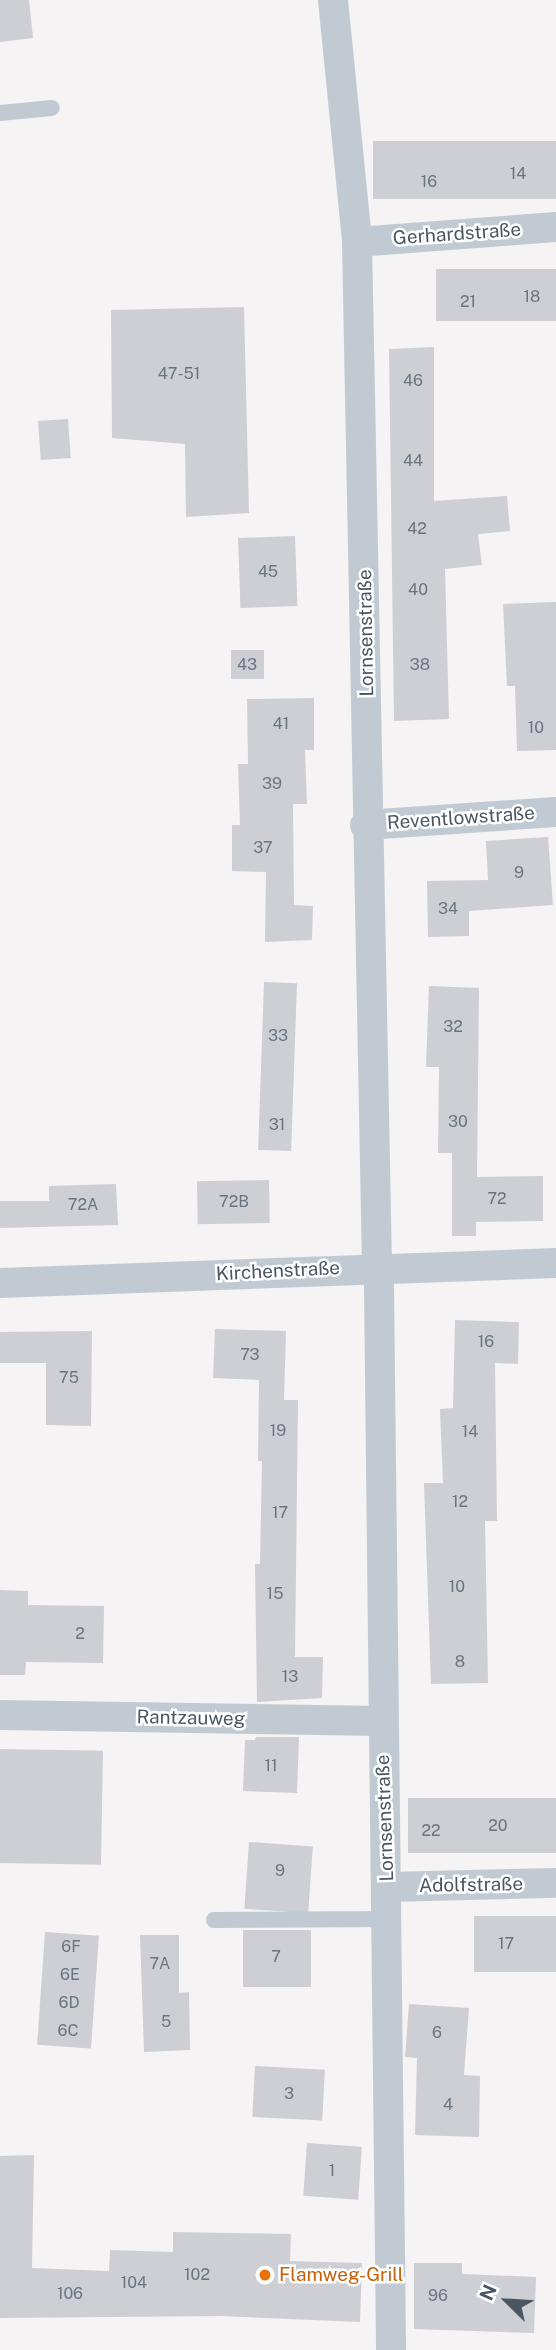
<!DOCTYPE html>
<meta charset="utf-8">
<style>
body{margin:0}
#map{position:relative;width:556px;height:2350px;overflow:hidden;background:#f5f3f3;font-family:"Public Sans",sans-serif}
div>[style]{position:absolute}
[style*='--x']{left:calc(var(--x)*1px);top:calc(var(--y)*1px);width:calc(var(--w)*1px);rotate:calc(var(--a)*1deg)}
.building>*{inset:0;background:#cdcfd5;transform-origin:0 0}
.service>*{height:16px;margin:-8px;padding:0 8px;transform-origin:8px;border-radius:8px;background:#c1cad2}
.minor>*{height:30px;margin:-15px;padding:0 15px;transform-origin:15px;border-radius:15px;background:#c1cad2}
.dots>*{width:19px;height:19px;translate:-50% -50%;box-sizing:border-box;border:4px solid #fff;border-radius:50%}
span{translate:-50% -50%;white-space:nowrap;text-align:center;line-height:1.15;-webkit-text-stroke:5px #fff;paint-order:stroke}
.number-label{font-size:16px;color:#6b747e}
.number-label span{-webkit-text-stroke-width:0}
.street-label{font-size:19px;color:#4a5661}
.food-label{font-size:19px;color:#c56008}
.left{translate:0 -50%;text-align:left}
.north{position:absolute;left:472px;top:2266px;width:70px;height:70px;-webkit-text-stroke:5px #fff;paint-order:stroke;rotate:294deg;font-size:19px;font-weight:700;line-height:28px;text-align:center;color:#4a5661}
.north::after{content:'';display:block;margin:auto;width:24px;height:32px;background:#4a5661;clip-path:polygon(50% 0,100% 100%,50% 72%,0 100%)}
</style>
<div id="map">
<div class="building">
<div style="clip-path:polygon(0 0,29px 0,33px 38px,0 42px)"></div>
<div style="left:556px;top:141px;width:58px;height:183px;rotate:90deg"></div>
<div style="left:556px;top:269px;width:52px;height:120px;rotate:90deg"></div>
<div style="clip-path:polygon(244px 307px,249px 513px,186px 517px,185px 444px,112px 438px,111px 310px)"></div>
<div style="clip-path:polygon(434px 347px,434px 501px,507px 496px,510px 531px,478px 534px,482px 565px,445px 569px,449px 719px,394px 721px,389px 349px)"></div>
<div style="left:68px;top:419px;width:39px;height:30px;rotate:86deg"></div>
<div style="left:295px;top:536px;width:70px;height:57px;rotate:88deg"></div>
<div style="clip-path:polygon(556px 602px,556px 750px,517px 751px,515px 686px,507px 686px,503px 604px)"></div>
<div style="left:231px;top:650px;width:33px;height:29px"></div>
<div style="clip-path:polygon(314px 698px,314px 750px,305px 750px,307px 804px,293px 804px,294px 905px,313px 906px,312px 940px,265px 942px,266px 872px,232px 871px,232px 825px,240px 825px,238px 764px,248px 764px,247px 699px)"></div>
<div style="clip-path:polygon(548px 837px,553px 905px,469px 911px,469px 936px,428px 937px,427px 881px,488px 880px,486px 841px)"></div>
<div style="left:264px;top:982px;width:33px;height:168px;rotate:2deg"></div>
<div style="clip-path:polygon(429px 986px,479px 988px,477px 1177px,543px 1176px,543px 1221px,476px 1222px,476px 1236px,452px 1236px,452px 1153px,438px 1153px,439px 1067px,426px 1067px)"></div>
<div style="left:269px;top:1180px;width:43px;height:72px;rotate:89deg"></div>
<div style="clip-path:polygon(116px 1184px,118px 1225px,0 1228px,0 1201px,49px 1201px,49px 1186px)"></div>
<div style="clip-path:polygon(455px 1320px,519px 1322px,518px 1364px,495px 1363px,497px 1521px,485px 1521px,488px 1683px,431px 1684px,424px 1483px,443px 1483px,440px 1409px,453px 1408px)"></div>
<div style="clip-path:polygon(215px 1329px,286px 1331px,284px 1400px,298px 1400px,295px 1657px,323px 1657px,322px 1698px,257px 1702px,255px 1564px,260px 1564px,262px 1461px,258px 1461px,259px 1380px,213px 1378px)"></div>
<div style="clip-path:polygon(92px 1331px,91px 1426px,46px 1425px,46px 1363px,0 1363px,0 1332px)"></div>
<div style="clip-path:polygon(0 1590px,28px 1591px,28px 1605px,104px 1606px,103px 1663px,26px 1662px,25px 1675px,0 1675px)"></div>
<div style="clip-path:polygon(256px 1737px,299px 1737px,297px 1793px,243px 1791px,245px 1740px,255px 1740px)"></div>
<div style="left:0;top:1749px;width:103px;height:114px;rotate:1deg"></div>
<div style="left:556px;top:1798px;width:55px;height:148px;rotate:90deg"></div>
<div style="left:249px;top:1842px;width:64px;height:67px;rotate:4deg"></div>
<div style="left:474px;top:1916px;width:82px;height:56px"></div>
<div style="left:243px;top:1930px;width:68px;height:57px"></div>
<div style="left:45px;top:1932px;width:54px;height:113px;rotate:4deg"></div>
<div style="clip-path:polygon(140px 1935px,179px 1935px,179px 1993px,189px 1992px,190px 2050px,144px 2052px)"></div>
<div style="clip-path:polygon(409px 2004px,469px 2008px,464px 2075px,480px 2076px,479px 2137px,415px 2135px,417px 2058px,405px 2057px)"></div>
<div style="left:255px;top:2066px;width:70px;height:51px;rotate:3deg"></div>
<div style="left:307px;top:2143px;width:55px;height:53px;rotate:4deg"></div>
<div style="clip-path:polygon(34px 2155px,32px 2268px,109px 2271px,110px 2250px,173px 2252px,173px 2232px,291px 2234px,290px 2261px,362px 2263px,360px 2322px,220px 2316px,0 2318px,0 2156px)"></div>
<div style="clip-path:polygon(414px 2263px,462px 2263px,462px 2274px,536px 2277px,534px 2333px,414px 2329px)"></div>
</div>
<div class="service">
<div style="--x:0;--y:113;--w:52;--a:-5.5"></div>
<div style="--x:214;--y:1920;--w:173;--a:-0.3"></div>
</div>
<div class="minor">
<div style="--x:333;--y:0;--w:243;--a:84.3"></div>
<div style="--x:357;--y:242;--w:1024;--a:88.88"></div>
<div style="--x:357;--y:242;--w:200;--a:-4.3"></div>
<div style="--x:365;--y:825;--w:191;--a:-3.9"></div>
<div style="--x:0;--y:1283;--w:556;--a:-2.06"></div>
<div style="--x:379;--y:1287;--w:1063;--a:89.35"></div>
<div style="--x:0;--y:1715;--w:382;--a:0.9"></div>
<div style="--x:387;--y:1887;--w:169;--a:-1.4"></div>
</div>
<div class="dots">
<div style="left:265px;top:2275px;background:#e8710a"></div>
</div>
<div class="number-label">
<span style="left:518px;top:174px">14</span>
<span style="left:429px;top:182px">16</span>
<span style="left:532px;top:297px">18</span>
<span style="left:468px;top:302px">21</span>
<span style="left:179px;top:374px">47-51</span>
<span style="left:413px;top:381px">46</span>
<span style="left:413px;top:461px">44</span>
<span style="left:417px;top:529px">42</span>
<span style="left:268px;top:572px">45</span>
<span style="left:418px;top:590px">40</span>
<span style="left:247px;top:665px">43</span>
<span style="left:420px;top:665px">38</span>
<span style="left:281px;top:724px">41</span>
<span style="left:536px;top:728px">10</span>
<span style="left:272px;top:784px">39</span>
<span style="left:263px;top:848px">37</span>
<span style="left:519px;top:873px">9</span>
<span style="left:448px;top:909px">34</span>
<span style="left:453px;top:1027px">32</span>
<span style="left:278px;top:1036px">33</span>
<span style="left:458px;top:1122px">30</span>
<span style="left:277px;top:1125px">31</span>
<span style="left:497px;top:1199px">72</span>
<span style="left:234px;top:1202px">72B</span>
<span style="left:83px;top:1205px">72A</span>
<span style="left:486px;top:1342px">16</span>
<span style="left:250px;top:1355px">73</span>
<span style="left:69px;top:1378px">75</span>
<span style="left:278px;top:1431px">19</span>
<span style="left:470px;top:1432px">14</span>
<span style="left:460px;top:1502px">12</span>
<span style="left:280px;top:1513px">17</span>
<span style="left:457px;top:1587px">10</span>
<span style="left:275px;top:1594px">15</span>
<span style="left:80px;top:1634px">2</span>
<span style="left:460px;top:1662px">8</span>
<span style="left:290px;top:1677px">13</span>
<span style="left:271px;top:1766px">11</span>
<span style="left:498px;top:1826px">20</span>
<span style="left:431px;top:1831px">22</span>
<span style="left:280px;top:1871px">9</span>
<span style="left:506px;top:1944px">17</span>
<span style="left:71px;top:1947px">6F</span>
<span style="left:276px;top:1957px">7</span>
<span style="left:160px;top:1964px">7A</span>
<span style="left:70px;top:1975px">6E</span>
<span style="left:69px;top:2003px">6D</span>
<span style="left:166px;top:2022px">5</span>
<span style="left:68px;top:2031px">6C</span>
<span style="left:437px;top:2033px">6</span>
<span style="left:289px;top:2094px">3</span>
<span style="left:448px;top:2105px">4</span>
<span style="left:332px;top:2171px">1</span>
<span style="left:197px;top:2275px">102</span>
<span style="left:134px;top:2283px">104</span>
<span style="left:70px;top:2294px">106</span>
<span style="left:438px;top:2296px">96</span>
</div>
<div class="street-label">
<span style="left:457px;top:234px;rotate:-4deg">Gerhardstraße</span>
<span style="left:366px;top:633px;rotate:-91deg">Lornsenstraße</span>
<span style="left:461px;top:818px;rotate:-4deg">Reventlowstraße</span>
<span style="left:278px;top:1271px;rotate:-3deg">Kirchenstraße</span>
<span style="left:191px;top:1718px;rotate:1deg">Rantzauweg</span>
<span style="left:385px;top:1818px;rotate:-92deg">Lornsenstraße</span>
<span style="left:471px;top:1885px;rotate:-1deg">Adolfstraße</span>
</div>
<div class="food-label">
<span class="left" style="left:279px;top:2275px">Flamweg-Grill</span>
</div>
<div class="north">N</div>
</div>
